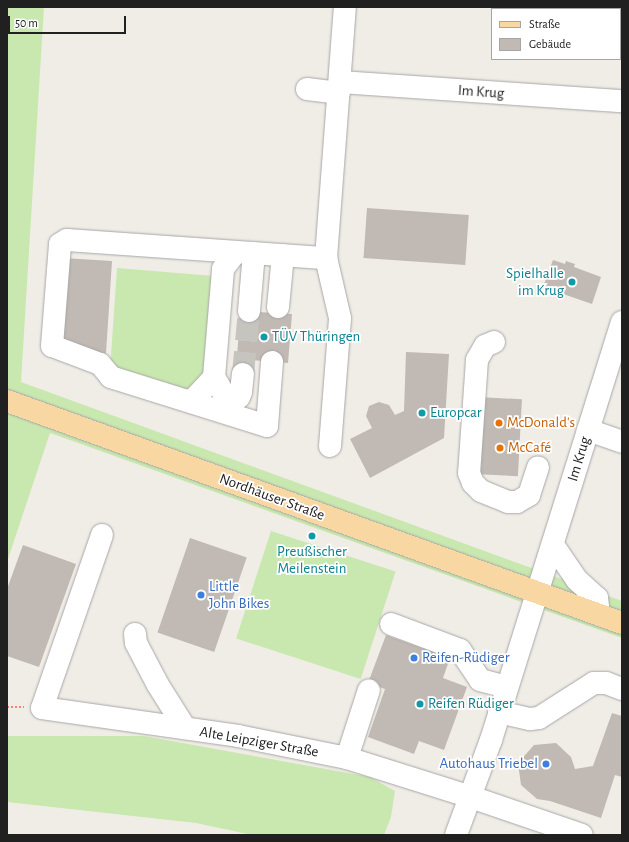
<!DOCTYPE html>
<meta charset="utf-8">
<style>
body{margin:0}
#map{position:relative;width:629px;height:842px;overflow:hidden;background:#f0ede7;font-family:"Alegreya Sans",sans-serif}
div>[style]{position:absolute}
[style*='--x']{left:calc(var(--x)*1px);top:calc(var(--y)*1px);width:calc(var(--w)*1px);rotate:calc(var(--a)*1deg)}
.grass>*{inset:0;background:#c9e8af;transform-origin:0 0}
.building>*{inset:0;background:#c1b9b3;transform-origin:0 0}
.minor-tunnel>*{height:22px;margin-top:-11px;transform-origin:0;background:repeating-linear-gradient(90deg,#c6c4bf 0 22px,transparent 0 33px)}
.path>*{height:2.5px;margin-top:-1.25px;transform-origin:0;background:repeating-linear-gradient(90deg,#f58573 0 2px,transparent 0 4px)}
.roads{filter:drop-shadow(0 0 1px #a7a7a7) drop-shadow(0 0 1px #a7a7a7)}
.minor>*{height:22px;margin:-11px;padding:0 11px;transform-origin:11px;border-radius:11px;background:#fff}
.major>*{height:22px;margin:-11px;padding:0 11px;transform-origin:11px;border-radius:11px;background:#f8d7a3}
.dots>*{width:11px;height:11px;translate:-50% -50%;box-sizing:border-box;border:2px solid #fff;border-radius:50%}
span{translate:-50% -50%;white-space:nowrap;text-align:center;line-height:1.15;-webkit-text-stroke:3.5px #fff;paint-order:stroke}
.street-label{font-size:15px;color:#202020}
.culture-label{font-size:15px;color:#0d838f}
.right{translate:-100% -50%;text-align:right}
.left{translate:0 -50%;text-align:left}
.food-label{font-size:15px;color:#c56008}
.shop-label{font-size:15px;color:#366cbe}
.frame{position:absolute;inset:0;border:8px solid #202020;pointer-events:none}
.legend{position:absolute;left:491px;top:8px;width:130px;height:52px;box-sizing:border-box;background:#fff;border:1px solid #a6a6a6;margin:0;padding:5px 7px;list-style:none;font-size:12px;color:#202020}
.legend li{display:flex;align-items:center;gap:8px;height:20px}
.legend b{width:20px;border:1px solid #a6a6a6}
.scale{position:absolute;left:8px;top:16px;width:118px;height:18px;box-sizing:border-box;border:2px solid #202020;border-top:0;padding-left:5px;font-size:12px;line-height:14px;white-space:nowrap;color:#202020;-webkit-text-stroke:3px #fff;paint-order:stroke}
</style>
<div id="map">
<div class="grass">
<div style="clip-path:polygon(7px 7px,44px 7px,21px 382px,622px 601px,622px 638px,50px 433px,7px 562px)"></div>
<div style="clip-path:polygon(117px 268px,214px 276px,207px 373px,182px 394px,110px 370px)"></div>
<div style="left:271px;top:531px;width:131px;height:113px;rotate:18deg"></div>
<div style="clip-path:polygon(7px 736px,144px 736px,370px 777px,395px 791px,391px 817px,384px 835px,252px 835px,196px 823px,7px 802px)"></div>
</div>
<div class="building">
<div style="left:367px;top:208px;width:102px;height:50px;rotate:4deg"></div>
<div style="clip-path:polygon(63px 258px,112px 261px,106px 353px,89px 352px,57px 341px)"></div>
<div style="clip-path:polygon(553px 260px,565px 264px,566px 261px,575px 264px,574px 267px,601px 277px,592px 304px,543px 287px)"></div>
<div style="clip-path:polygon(240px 311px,292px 314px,288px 363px,251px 360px,250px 374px,236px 373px)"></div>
<div style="clip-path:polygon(406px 352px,449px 354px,444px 438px,370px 478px,350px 439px,372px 428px,366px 416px,369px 406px,379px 402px,389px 405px,395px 415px,404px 411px)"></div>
<div style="left:478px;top:397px;width:44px;height:77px;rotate:3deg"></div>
<div style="left:190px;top:538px;width:60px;height:100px;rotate:19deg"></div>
<div style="clip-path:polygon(23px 545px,76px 564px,39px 667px,7px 656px,7px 589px)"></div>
<div style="clip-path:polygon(386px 635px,450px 658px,443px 678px,467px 687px,444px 750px,419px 741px,414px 754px,368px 737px,385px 689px,368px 683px)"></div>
<div style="clip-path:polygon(612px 713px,622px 716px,622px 777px,615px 775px,601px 818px,550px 801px,537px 799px,521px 785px,518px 763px,534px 745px,556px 743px,571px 757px,575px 769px,593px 766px)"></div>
</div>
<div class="minor-tunnel">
<div style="--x:243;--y:374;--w:63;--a:-84.6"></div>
</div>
<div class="path">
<div style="--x:7;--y:707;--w:17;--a:0"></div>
</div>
<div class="roads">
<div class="minor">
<div style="--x:340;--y:82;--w:283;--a:3.9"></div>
<div style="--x:307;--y:89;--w:32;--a:7"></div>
<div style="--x:278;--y:307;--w:52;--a:-84.5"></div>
<div style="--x:249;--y:311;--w:58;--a:-85.1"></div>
<div style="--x:494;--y:342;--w:10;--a:156"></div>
<div style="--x:485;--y:346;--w:16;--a:120"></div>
<div style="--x:477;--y:360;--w:113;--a:94"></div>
<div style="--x:469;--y:473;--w:11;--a:68"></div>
<div style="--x:473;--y:483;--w:11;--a:45"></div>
<div style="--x:481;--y:491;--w:29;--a:22"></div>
<div style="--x:508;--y:502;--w:9;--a:0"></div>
<div style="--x:517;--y:502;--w:14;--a:-30"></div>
<div style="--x:529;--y:495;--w:29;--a:-72"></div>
<div style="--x:272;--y:362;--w:64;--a:94.5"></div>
<div style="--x:267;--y:426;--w:164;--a:-162.6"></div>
<div style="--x:111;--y:377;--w:17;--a:-130"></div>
<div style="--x:100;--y:364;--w:51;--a:-159.4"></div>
<div style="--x:52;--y:346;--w:102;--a:-85.5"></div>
<div style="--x:60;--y:244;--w:8;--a:-30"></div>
<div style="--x:67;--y:240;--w:260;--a:4"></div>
<div style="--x:214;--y:377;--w:22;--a:60"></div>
<div style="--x:225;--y:396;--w:6;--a:18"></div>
<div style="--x:231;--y:398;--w:8;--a:-7"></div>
<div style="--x:239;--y:397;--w:5;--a:-68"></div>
<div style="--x:241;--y:392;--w:18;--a:-84"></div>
<div style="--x:191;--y:402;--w:34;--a:-47"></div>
<div style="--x:214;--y:377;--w:108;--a:-85.2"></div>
<div style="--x:223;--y:269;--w:21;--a:-53"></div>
<div style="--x:588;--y:430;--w:36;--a:19"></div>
<div style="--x:330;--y:446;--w:128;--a:-85.5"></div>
<div style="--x:340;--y:318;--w:62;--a:-103.1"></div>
<div style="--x:326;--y:258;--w:252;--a:-85.7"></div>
<div style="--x:102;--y:535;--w:183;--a:109.1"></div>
<div style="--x:42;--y:708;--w:198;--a:8.1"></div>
<div style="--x:238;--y:736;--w:111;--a:11.4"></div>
<div style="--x:347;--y:758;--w:130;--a:17.5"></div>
<div style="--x:471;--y:797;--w:117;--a:18.9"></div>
<div style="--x:553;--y:545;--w:42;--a:55.6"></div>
<div style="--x:577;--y:580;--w:27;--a:42"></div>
<div style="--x:597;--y:598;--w:16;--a:83"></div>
<div style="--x:391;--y:624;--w:74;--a:20.6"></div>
<div style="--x:460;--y:650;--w:36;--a:56"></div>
<div style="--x:480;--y:680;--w:27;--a:15"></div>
<div style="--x:135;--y:634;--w:9;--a:84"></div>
<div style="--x:136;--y:643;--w:47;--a:62.4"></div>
<div style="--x:158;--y:685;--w:51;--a:57.9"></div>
<div style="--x:499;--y:712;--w:32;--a:13"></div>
<div style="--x:530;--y:719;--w:9;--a:-6"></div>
<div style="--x:539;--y:718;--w:65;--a:-32.5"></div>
<div style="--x:594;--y:683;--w:12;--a:0"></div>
<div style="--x:606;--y:683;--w:17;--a:21"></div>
<div style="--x:347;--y:758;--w:71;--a:-72.1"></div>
<div style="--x:456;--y:835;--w:101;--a:-69.8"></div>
<div style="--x:491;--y:740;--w:438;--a:-72.6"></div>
</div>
<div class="major">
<div style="--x:7;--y:401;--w:654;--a:19.85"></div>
</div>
</div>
<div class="dots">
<div style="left:572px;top:282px;background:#0f9aa8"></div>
<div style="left:264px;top:337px;background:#0f9aa8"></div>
<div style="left:422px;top:413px;background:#0f9aa8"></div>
<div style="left:499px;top:423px;background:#e8710a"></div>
<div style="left:500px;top:448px;background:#e8710a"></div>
<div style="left:312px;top:536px;background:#0f9aa8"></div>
<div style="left:201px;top:595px;background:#3f7fe0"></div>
<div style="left:414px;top:658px;background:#3f7fe0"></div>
<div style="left:420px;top:704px;background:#0f9aa8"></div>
<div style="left:546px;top:764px;background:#3f7fe0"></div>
</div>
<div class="street-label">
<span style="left:481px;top:92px;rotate:4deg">Im Krug</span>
<span style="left:579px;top:459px;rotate:-73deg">Im Krug</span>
<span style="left:272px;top:497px;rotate:20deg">Nordhäuser Straße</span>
<span style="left:259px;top:742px;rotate:10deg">Alte Leipziger Straße</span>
</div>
<div class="culture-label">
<span class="right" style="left:564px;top:282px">Spielhalle<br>im Krug</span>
<span class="left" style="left:272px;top:337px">TÜV Thüringen</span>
<span class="left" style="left:430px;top:413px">Europcar</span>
<span style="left:312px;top:560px">Preußischer<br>Meilenstein</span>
<span class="left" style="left:428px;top:704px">Reifen Rüdiger</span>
</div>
<div class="food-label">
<span class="left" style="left:507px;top:423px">McDonald's</span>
<span class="left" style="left:508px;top:448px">McCafé</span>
</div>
<div class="shop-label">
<span class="left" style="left:209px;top:595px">Little<br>John Bikes</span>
<span class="left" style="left:422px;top:658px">Reifen-Rüdiger</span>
<span class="right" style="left:538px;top:764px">Autohaus Triebel</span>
</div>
<div class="frame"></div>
<ul class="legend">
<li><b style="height:5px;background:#f8d7a3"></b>Straße</li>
<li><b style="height:11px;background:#c1b9b3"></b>Gebäude</li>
</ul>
<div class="scale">50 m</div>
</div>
